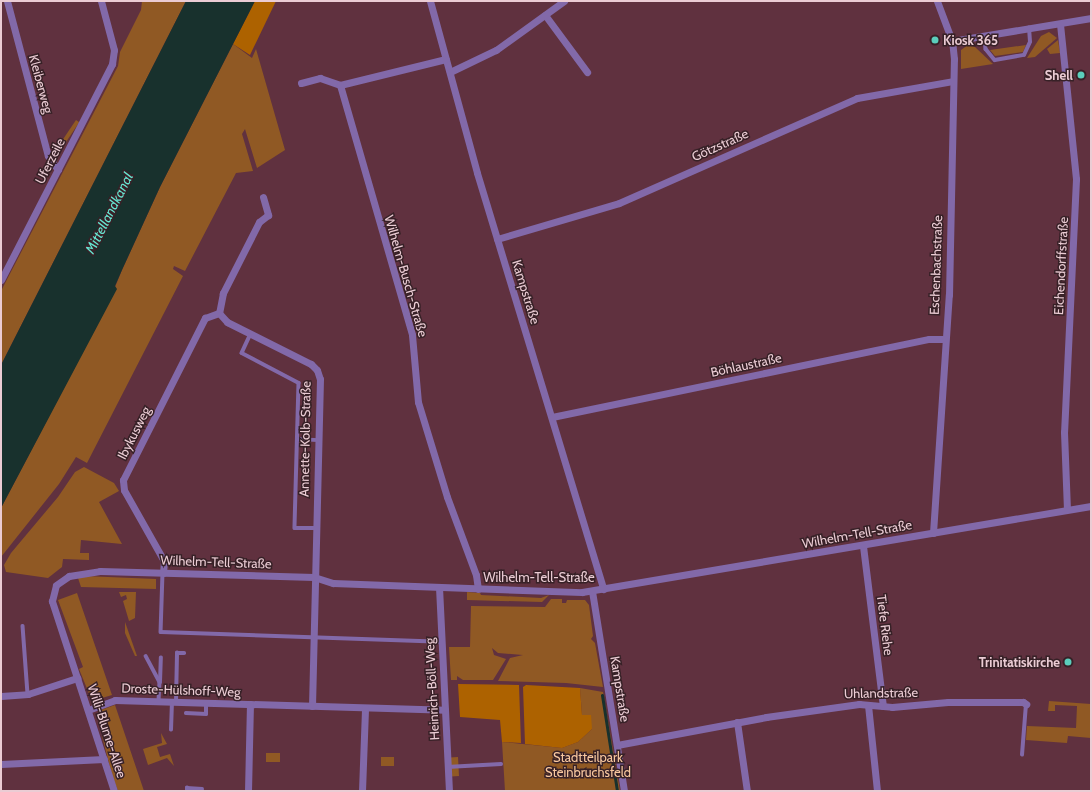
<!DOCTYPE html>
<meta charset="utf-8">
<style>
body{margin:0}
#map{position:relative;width:1092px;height:792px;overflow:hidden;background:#60313f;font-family:Cabin,sans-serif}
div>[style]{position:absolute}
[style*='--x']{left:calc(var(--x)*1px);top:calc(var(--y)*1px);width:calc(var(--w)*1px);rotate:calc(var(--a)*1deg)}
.green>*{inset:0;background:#905924;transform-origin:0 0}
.forest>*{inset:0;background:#ad6200}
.water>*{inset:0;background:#18312d}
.stream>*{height:3px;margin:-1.5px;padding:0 1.5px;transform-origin:1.5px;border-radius:1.5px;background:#18312d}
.lane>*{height:3.5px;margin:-1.75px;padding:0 1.75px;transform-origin:1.75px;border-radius:1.75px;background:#8269a9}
.street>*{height:7px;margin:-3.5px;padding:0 3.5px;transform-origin:3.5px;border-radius:3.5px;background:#8269a9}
.dots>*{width:11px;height:11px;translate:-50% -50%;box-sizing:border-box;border:2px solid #372127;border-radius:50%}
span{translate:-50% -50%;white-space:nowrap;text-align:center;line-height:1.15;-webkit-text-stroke:3px #372127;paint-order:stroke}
.poi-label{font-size:13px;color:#ebccd4;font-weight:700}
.left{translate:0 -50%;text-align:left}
.right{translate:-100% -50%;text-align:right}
.street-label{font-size:13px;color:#ebccd4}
.park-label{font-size:13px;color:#f9c89f}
.water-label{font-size:14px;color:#66e5d1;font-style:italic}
.frame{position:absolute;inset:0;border:2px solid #ebccd4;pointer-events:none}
</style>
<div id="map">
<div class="green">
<div style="clip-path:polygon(142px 1px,186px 1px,1px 365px,1px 291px,118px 66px,120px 52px,141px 10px)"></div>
<div style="clip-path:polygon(1049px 32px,1057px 38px,1035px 57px,1027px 58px,1041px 36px)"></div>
<div style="clip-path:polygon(1058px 40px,1060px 53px,1050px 54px,1047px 49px)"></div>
<div style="clip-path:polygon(233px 44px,252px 58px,256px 49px,285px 150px,257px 168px,245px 129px,242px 134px,253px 171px,236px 173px,185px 271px,174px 266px,173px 269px,183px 276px,87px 463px,76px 457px,59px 484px,1px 557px,1px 508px,116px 289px,115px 287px,122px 270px,160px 187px)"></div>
<div style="clip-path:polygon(968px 45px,975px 47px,993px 64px,961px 69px,961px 50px)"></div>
<div style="clip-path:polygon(1026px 45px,1023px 52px,995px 56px,990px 50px)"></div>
<div style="left:76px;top:120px;width:4px;height:31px;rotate:34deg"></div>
<div style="clip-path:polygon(84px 467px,114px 483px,119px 491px,99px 502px,122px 544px,81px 540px,80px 553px,89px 553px,89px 560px,63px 559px,62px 567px,48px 578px,6px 572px,4px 565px,11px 553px,58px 497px,75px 472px)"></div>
<div style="clip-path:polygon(84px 576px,156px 579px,156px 589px,81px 587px,78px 578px)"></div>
<div style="clip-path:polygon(119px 592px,136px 592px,135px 618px,129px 621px,123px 601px,127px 599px,126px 595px,121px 597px)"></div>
<div style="clip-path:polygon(467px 592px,480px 593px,481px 595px,541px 598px,549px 595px,542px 602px,467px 600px)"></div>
<div style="clip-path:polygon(77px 593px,112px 695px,92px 701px,79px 669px,83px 667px,58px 600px)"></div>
<div style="clip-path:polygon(551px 599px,562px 599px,562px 603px,566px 603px,567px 600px,585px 600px,589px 605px,593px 636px,591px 639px,595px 643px,603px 687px,566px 683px,498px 681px,510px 658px,523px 655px,498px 653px,492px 648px,494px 655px,506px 659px,493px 680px,463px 680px,457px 676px,457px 680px,451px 680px,449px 647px,470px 647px,471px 606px,545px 607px)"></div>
<div style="clip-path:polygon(125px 622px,137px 656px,135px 656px,125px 633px)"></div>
<div style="clip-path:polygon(580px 688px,603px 692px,620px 791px,505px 791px,502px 742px,562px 748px,578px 742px,592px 729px,582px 715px)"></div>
<div style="clip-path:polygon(1049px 701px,1091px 704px,1091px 738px,1068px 736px,1067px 743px,1026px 740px,1027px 726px,1076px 728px,1077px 706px,1055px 705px,1055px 711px,1048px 711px)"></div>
<div style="clip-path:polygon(115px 705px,144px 791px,118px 791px,112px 775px,102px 736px,106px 734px,98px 711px)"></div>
<div style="clip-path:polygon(161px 733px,167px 744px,157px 747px,160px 757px,170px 754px,174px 766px,167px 758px,148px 765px,143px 749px,162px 743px)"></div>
<div style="left:266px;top:753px;width:14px;height:9px"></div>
<div style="left:381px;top:757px;width:13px;height:9px"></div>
<div style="left:458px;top:757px;width:19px;height:8px;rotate:87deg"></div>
</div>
<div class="forest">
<div style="clip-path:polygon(255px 1px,276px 1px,250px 55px,233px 44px)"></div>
<div style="clip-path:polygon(458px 684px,519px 685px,521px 743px,502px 742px,500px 720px,460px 717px)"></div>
<div style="clip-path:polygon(526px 685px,580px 688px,582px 715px,591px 715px,592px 729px,578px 742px,562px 748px,525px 744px,523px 687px)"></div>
</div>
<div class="water">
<div style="clip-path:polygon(186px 1px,255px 1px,160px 187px,122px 270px,115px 286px,117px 289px,1px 508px,1px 365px)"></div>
</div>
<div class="stream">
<div style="--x:602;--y:695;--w:97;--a:81.1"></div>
</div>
<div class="lane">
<div style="--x:985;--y:36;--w:13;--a:86"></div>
<div style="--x:986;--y:49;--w:14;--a:51"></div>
<div style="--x:995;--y:60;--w:29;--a:-10"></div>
<div style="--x:1024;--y:55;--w:14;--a:-65"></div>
<div style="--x:1030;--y:42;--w:14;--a:-94"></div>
<div style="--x:251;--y:334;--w:21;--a:115"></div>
<div style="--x:242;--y:353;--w:64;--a:27.8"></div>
<div style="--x:299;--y:383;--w:145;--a:91.6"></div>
<div style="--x:295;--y:528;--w:20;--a:0"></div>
<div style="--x:297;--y:439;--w:21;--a:3"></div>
<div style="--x:163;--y:573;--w:59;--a:91.9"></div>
<div style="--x:161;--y:632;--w:280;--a:2"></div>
<div style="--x:23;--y:626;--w:68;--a:85.8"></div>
<div style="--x:146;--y:656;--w:30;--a:62"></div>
<div style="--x:160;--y:682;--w:20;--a:93"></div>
<div style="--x:160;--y:682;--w:24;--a:-88"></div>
<div style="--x:176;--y:702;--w:49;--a:-88.8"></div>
<div style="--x:177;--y:653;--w:7;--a:0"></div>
<div style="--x:186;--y:713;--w:20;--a:3"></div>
<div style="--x:206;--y:714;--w:11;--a:-90"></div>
<div style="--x:171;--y:730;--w:28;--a:-88"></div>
<div style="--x:1022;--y:755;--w:51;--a:-85.5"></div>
<div style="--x:447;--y:767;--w:54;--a:-3.2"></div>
<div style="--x:187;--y:791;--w:3;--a:-90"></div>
<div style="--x:187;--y:788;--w:15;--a:4"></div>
</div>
<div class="street">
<div style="--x:7;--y:1;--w:160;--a:75.2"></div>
<div style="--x:48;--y:156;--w:17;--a:54"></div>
<div style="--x:430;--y:1;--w:178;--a:74.7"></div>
<div style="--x:477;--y:173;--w:435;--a:73.1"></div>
<div style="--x:545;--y:15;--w:71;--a:53.6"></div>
<div style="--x:1060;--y:24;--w:156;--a:84.1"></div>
<div style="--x:1076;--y:179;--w:253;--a:92.7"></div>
<div style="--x:1064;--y:432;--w:77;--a:87.8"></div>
<div style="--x:952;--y:41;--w:141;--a:-9.4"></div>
<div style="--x:450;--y:72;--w:51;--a:-25.6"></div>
<div style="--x:496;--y:50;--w:84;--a:-35.8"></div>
<div style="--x:301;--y:83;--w:20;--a:-15"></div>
<div style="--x:320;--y:78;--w:21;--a:19"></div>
<div style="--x:340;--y:85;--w:109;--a:-13.8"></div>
<div style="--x:340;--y:85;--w:260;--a:73.9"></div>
<div style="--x:412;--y:335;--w:67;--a:84.9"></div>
<div style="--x:418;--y:402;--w:99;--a:73"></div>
<div style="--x:447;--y:497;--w:83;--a:69.6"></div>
<div style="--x:476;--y:575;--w:14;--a:82"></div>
<div style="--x:263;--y:197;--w:19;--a:74"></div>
<div style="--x:268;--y:215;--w:11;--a:142"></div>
<div style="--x:259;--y:222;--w:80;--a:116.9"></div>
<div style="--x:223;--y:293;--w:20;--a:101"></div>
<div style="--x:219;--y:313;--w:12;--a:48"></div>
<div style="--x:227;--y:322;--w:94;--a:26.6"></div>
<div style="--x:311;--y:364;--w:8;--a:45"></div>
<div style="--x:317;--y:370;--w:9;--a:72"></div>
<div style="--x:320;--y:379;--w:327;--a:91.4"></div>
<div style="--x:497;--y:239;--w:127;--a:-16.4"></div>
<div style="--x:619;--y:203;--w:260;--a:-23.8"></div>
<div style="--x:857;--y:98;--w:97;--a:-10"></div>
<div style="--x:1;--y:280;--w:243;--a:-62.8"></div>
<div style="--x:112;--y:64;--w:14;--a:-82"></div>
<div style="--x:114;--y:50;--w:51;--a:-104.9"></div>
<div style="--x:552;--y:417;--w:385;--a:-11.7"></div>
<div style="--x:929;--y:339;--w:16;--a:0"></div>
<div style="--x:933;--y:533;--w:239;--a:-86.2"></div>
<div style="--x:949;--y:295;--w:236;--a:-88.8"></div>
<div style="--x:954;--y:59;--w:18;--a:-96"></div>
<div style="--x:952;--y:41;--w:43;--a:-110.6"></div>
<div style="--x:863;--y:546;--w:161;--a:82.9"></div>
<div style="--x:163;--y:573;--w:12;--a:-85"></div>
<div style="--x:164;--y:561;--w:81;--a:-119.4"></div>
<div style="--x:124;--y:490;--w:10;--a:-96"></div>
<div style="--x:123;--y:480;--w:182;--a:-63.2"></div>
<div style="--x:205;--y:318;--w:15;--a:-20"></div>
<div style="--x:439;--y:587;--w:204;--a:87.2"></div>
<div style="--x:592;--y:591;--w:203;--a:80.9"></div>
<div style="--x:1;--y:696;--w:27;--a:-4"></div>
<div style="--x:28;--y:694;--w:52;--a:-18.1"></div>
<div style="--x:868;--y:705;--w:86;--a:84"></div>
<div style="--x:88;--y:710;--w:29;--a:-20"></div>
<div style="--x:115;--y:700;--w:330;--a:1.7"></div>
<div style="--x:737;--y:722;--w:70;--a:81.8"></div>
<div style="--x:617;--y:745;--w:152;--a:-10.6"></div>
<div style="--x:766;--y:717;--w:94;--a:-8"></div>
<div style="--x:859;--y:704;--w:33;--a:5"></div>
<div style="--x:892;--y:707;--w:56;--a:-5.1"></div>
<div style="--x:948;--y:702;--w:75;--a:0"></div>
<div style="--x:1023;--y:702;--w:4;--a:34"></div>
<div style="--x:1;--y:764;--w:103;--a:-2.8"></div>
<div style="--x:114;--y:791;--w:200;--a:-108.1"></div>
<div style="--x:52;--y:601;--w:16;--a:-76"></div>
<div style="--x:56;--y:585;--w:16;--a:-35"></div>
<div style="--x:69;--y:576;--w:31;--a:-9"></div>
<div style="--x:100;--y:571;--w:214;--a:1.6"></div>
<div style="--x:314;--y:577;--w:20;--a:18"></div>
<div style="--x:333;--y:583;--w:249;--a:2.1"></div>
<div style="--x:582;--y:592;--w:516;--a:-9.59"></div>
<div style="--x:248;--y:791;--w:87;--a:-88.7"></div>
<div style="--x:362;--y:791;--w:83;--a:-87.9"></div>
</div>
<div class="dots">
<div style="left:935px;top:40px;background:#5bcebc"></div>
<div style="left:1081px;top:75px;background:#5bcebc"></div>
<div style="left:1068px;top:662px;background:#5bcebc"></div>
</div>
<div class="poi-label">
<span class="left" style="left:943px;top:40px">Kiosk 365</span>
<span class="right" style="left:1073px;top:75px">Shell</span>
<span class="right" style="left:1060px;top:662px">Trinitatiskirche</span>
</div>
<div class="street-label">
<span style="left:41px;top:84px;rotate:75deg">Kleiberweg</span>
<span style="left:720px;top:145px;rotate:-24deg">Götzstraße</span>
<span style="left:50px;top:161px;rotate:-63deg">Uferzeile</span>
<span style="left:936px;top:265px;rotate:-88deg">Eschenbachstraße</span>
<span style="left:1061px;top:266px;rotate:-87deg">Eichendorffstraße</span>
<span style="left:406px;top:276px;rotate:74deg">Wilhelm-Busch-Straße</span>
<span style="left:526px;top:292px;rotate:73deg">Kampstraße</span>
<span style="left:746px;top:365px;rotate:-12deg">Böhlaustraße</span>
<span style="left:134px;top:433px;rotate:-63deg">Ibykusweg</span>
<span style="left:305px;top:439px;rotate:-89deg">Annette-Kolb-Straße</span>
<span style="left:857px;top:534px;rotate:-10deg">Wilhelm-Tell-Straße</span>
<span style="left:216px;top:562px;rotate:2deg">Wilhelm-Tell-Straße</span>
<span style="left:539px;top:577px">Wilhelm-Tell-Straße</span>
<span style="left:885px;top:625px;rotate:83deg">Tiefe Riehe</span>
<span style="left:432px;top:689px;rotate:-93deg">Heinrich-Böll-Weg</span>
<span style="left:620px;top:689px;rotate:81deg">Kampstraße</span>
<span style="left:181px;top:690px;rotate:2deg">Droste-Hülshoff-Weg</span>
<span style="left:881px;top:693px;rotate:-1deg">Uhlandstraße</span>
<span style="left:107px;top:731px;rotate:72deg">Willi-Blume-Allee</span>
</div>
<div class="park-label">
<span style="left:588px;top:765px">Stadtteilpark<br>Steinbruchsfeld</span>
</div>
<div class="water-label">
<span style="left:109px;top:213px;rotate:-63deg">Mittellandkanal</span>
</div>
<div class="frame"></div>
</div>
